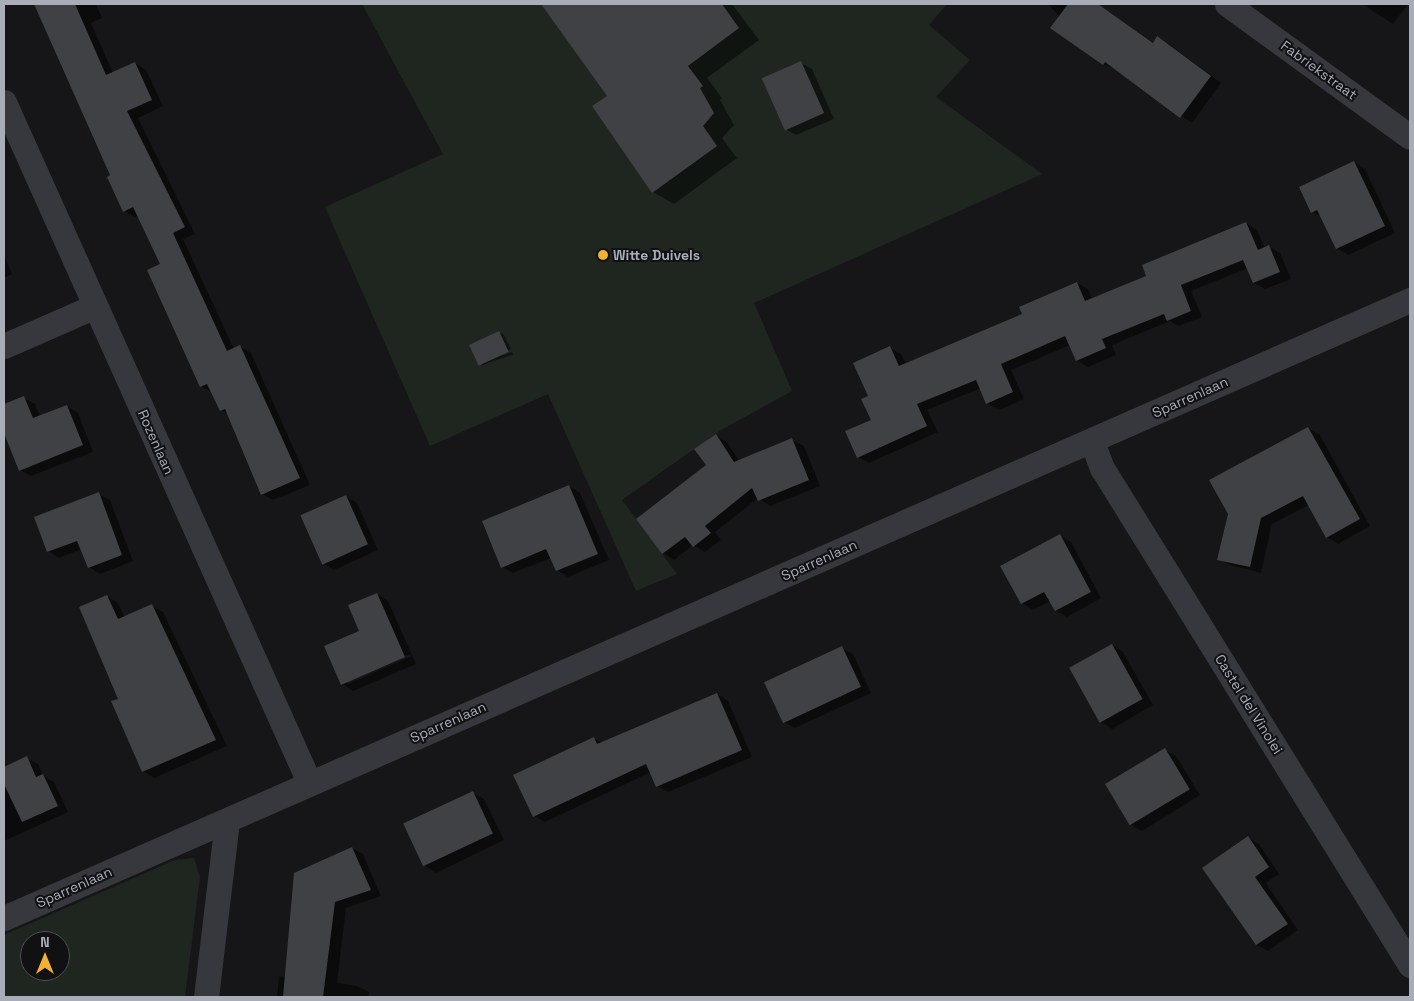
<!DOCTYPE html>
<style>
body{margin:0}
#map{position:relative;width:1414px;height:1001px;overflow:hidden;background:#161618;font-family:"Space Grotesk",sans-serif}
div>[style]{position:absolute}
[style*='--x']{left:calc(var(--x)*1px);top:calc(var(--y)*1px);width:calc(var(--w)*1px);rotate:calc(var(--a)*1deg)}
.green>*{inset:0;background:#1e261f}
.shadow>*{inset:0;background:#0007;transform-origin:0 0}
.building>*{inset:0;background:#404145;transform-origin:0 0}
.street>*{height:25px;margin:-12.5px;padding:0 12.5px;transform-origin:12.5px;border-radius:12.5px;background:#37383d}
.dots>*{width:14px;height:14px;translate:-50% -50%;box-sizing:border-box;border:2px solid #111113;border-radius:50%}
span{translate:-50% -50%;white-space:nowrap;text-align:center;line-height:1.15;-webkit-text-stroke:4px #111113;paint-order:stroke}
.street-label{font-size:14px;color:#a8adb8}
.poi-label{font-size:14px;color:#a8adb8;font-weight:700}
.left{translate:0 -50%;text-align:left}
.frame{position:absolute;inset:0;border:5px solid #a8adb8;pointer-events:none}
.north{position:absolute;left:20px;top:931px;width:50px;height:50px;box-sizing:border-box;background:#111113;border:1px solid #4d4f55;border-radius:50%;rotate:0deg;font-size:14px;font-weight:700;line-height:20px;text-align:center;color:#a8adb8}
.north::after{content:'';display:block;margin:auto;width:18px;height:22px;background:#f2b134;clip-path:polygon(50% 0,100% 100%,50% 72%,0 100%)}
</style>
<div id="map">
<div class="green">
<div style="clip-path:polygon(362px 4px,947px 4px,929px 25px,970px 60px,936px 97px,1042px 174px,754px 303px,792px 391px,721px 430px,622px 500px,677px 574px,636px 591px,548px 394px,430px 446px,325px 207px,443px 154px)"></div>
<div style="clip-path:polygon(evenodd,194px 858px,200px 877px,185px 997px,4px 997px,4px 935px,175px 860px,194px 858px,30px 941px,60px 941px,60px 971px,30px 971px,30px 941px)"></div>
</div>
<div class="shadow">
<div style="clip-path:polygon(35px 4px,96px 4px,102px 18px,91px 23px,113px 73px,135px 63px,146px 70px,163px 106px,138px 118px,195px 234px,183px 239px,234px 349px,240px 346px,251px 353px,310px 485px,273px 500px,262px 494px,229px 415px,221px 410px,213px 393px,201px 386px,161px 265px,139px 216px,135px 217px,124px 211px,112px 176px)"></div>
<div style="clip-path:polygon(542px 4px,732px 4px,759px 40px,707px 78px,722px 98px,720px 100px,734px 125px,722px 138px,737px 158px,674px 204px,653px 192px,593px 106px,609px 96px)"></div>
<div style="clip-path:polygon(1048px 4px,1098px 4px,1154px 43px,1158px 38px,1169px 44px,1221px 83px,1192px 123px,1116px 69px,1103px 64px)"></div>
<div style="clip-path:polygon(1362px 4px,1408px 4px,1393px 24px)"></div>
<div style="clip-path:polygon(801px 63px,812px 69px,834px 119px,796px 135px,785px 129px)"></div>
<div style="clip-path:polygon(1354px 162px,1365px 169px,1395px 233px,1348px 255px,1337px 248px,1322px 217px,1312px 212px)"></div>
<div style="clip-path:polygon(1246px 223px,1257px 230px,1265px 248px,1269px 247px,1280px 253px,1291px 279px,1265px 289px,1254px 283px,1248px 268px,1191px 291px,1202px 317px,1179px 326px,1170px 321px,1112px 345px,1116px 355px,1088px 367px,1077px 360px,1070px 345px,1011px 370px,1024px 399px,999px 410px,987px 403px,981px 388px,927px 410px,938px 432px,869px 463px,858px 457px,872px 420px,870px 396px,890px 348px,901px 354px,906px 364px,1024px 315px,1077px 283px,1088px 289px,1092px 299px,1148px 276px)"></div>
<div style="clip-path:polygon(4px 255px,12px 274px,4px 278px)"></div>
<div style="clip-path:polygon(499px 332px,504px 335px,511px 349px,481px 366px)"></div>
<div style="left:512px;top:352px;width:3px;height:33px;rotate:72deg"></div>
<div style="clip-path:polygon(24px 398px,35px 404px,40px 417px,67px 406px,78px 413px,93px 452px,31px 476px,20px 470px,4px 429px,4px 406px)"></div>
<div style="clip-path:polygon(1308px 428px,1320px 435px,1370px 526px,1338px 544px,1327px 537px,1309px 505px,1272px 524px,1261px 573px,1230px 565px,1219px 559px)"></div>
<div style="clip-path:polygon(716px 435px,727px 442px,739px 461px,792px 440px,804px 446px,820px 486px,770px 506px,758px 498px,715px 532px,721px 540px,705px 552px,693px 545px,674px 560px,663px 553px,708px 466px)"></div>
<div style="clip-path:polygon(569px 486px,580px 493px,609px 560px,568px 577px,557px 570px,551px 558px,513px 573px,502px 567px)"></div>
<div style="clip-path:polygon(98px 494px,110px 500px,133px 561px,100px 574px,89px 567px,82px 549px,59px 558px,48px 551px)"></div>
<div style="clip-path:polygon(346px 496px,357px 503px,378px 550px,334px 570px,323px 563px)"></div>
<div style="clip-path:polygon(1060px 536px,1071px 542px,1101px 598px,1067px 617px,1055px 610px,1050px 601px,1033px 610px,1022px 603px,1002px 566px)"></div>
<div style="clip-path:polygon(evenodd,377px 594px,388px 601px,416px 664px,353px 691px,342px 684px,377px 594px,410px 654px,411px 656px,348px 684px,348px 681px,410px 654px)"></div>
<div style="clip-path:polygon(107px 596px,118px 603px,125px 618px,152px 606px,163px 612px,227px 746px,154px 778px,143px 771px,120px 699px)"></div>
<div style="clip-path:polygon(1112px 645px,1123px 652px,1153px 705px,1112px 729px,1101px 722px)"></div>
<div style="clip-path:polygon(842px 648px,853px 654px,871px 693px,795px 728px,784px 722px)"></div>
<div style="clip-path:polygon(717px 694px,728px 701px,752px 757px,668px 792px,657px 786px,651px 772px,545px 822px,534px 816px,594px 738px,602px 743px)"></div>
<div style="clip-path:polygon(1165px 750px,1176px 756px,1200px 795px,1142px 831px,1130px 824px)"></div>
<div style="clip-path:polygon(26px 758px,38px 764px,43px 776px,54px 782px,68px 812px,4px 841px,4px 768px)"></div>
<div style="clip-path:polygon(473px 793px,484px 799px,504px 840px,436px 873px,425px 866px)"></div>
<div style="clip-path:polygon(1248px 838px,1259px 844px,1279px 874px,1266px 883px,1298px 930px,1268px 951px,1257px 945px,1204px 868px)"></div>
<div style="clip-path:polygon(352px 848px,363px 854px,381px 896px,346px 908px,337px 983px,357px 986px,369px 992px,368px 997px,277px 997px,279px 976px,286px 977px)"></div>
</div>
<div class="building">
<div style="clip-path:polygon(34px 4px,75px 4px,106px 75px,135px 62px,152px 100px,127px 111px,185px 227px,173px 233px,227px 351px,240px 345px,300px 478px,261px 495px,225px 409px,220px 411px,207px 384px,200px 387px,147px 270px,160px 264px,133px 207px,123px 212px,107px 177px,110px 175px)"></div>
<div style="clip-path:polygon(541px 4px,722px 4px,739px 28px,688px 66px,703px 86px,700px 88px,714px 113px,703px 126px,717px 146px,652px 193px,592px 106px,607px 96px)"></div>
<div style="clip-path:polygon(1068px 4px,1098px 4px,1153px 43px,1157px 36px,1211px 76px,1180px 118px,1105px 62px,1103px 65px,1050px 28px)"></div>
<div style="left:801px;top:61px;width:57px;height:43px;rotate:66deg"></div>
<div style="clip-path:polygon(1354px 161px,1385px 226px,1336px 249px,1317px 210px,1311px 213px,1299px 187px)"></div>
<div style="clip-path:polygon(1246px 222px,1258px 250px,1269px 245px,1280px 272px,1253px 283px,1243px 260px,1181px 285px,1191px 311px,1167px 321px,1164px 314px,1102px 339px,1106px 348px,1076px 361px,1065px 336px,1001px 364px,1013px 392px,986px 404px,976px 380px,917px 404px,927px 426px,857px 458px,845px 431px,871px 420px,861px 399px,868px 396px,853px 363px,890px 346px,899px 366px,1022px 314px,1019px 307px,1077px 282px,1085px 301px,1146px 276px,1142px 265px)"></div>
<div style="left:499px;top:331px;width:23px;height:33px;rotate:65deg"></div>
<div style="clip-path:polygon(24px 396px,33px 418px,67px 405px,83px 445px,19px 471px,4px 433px,4px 404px)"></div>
<div style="clip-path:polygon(1308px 427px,1360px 519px,1326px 538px,1303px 496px,1261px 518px,1250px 567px,1217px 560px,1228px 514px,1209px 480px)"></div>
<div style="clip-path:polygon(716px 434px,734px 462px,792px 438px,809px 480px,758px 501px,752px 488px,705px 526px,711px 533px,693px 547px,685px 537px,662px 554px,636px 519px,706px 465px,694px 449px)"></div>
<div style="clip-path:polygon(569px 485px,598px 554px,556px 571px,546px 549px,501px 568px,482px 521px)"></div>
<div style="clip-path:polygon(99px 492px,122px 555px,88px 568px,77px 541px,47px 552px,34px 517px)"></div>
<div style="left:346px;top:495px;width:54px;height:50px;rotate:66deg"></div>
<div style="clip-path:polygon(1060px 534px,1091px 592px,1055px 611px,1044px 592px,1021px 604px,1000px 566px)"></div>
<div style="clip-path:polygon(377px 593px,405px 657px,341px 685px,324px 646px,359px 631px,348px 605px)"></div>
<div style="clip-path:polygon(107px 595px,118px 619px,152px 604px,216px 740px,142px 772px,111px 701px,118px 699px,79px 607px)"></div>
<div style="left:1112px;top:644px;width:63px;height:49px;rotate:61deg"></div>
<div style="left:842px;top:646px;width:45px;height:86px;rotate:65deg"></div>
<div style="clip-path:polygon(717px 693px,742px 750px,656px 787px,646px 764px,533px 817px,513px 775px,594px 737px,597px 744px)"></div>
<div style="left:1165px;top:748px;width:48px;height:70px;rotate:59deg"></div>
<div style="clip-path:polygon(27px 756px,36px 777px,43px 774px,58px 806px,22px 822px,4px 784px,4px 767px)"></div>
<div style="left:473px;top:791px;width:47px;height:77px;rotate:65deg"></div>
<div style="clip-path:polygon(1248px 836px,1269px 867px,1255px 877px,1288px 924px,1256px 945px,1202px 868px)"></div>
<div style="clip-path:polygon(352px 847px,371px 890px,335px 902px,323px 997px,283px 997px,294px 873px)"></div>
</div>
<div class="street">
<div style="--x:1227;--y:4;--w:226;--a:36"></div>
<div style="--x:4;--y:102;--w:745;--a:65.84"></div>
<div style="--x:4;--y:346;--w:99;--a:-23.7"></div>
<div style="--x:1092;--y:441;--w:29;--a:70"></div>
<div style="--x:1102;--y:468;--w:585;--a:58.21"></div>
<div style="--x:4;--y:918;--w:1536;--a:-23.73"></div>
<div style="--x:206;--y:997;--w:178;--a:-83.2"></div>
</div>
<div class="dots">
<div style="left:603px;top:255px;background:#f2b134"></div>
</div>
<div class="street-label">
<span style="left:1319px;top:70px;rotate:36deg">Fabriekstraat</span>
<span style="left:1190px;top:397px;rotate:-24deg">Sparrenlaan</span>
<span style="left:156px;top:442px;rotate:66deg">Rozenlaan</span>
<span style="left:819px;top:560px;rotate:-24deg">Sparrenlaan</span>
<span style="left:1249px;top:704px;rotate:58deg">Castel del Vinolei</span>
<span style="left:448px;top:722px;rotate:-24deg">Sparrenlaan</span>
<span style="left:74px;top:887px;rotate:-24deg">Sparrenlaan</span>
</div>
<div class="poi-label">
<span class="left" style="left:613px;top:255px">Witte Duivels</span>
</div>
<div class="frame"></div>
<div class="north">N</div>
</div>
